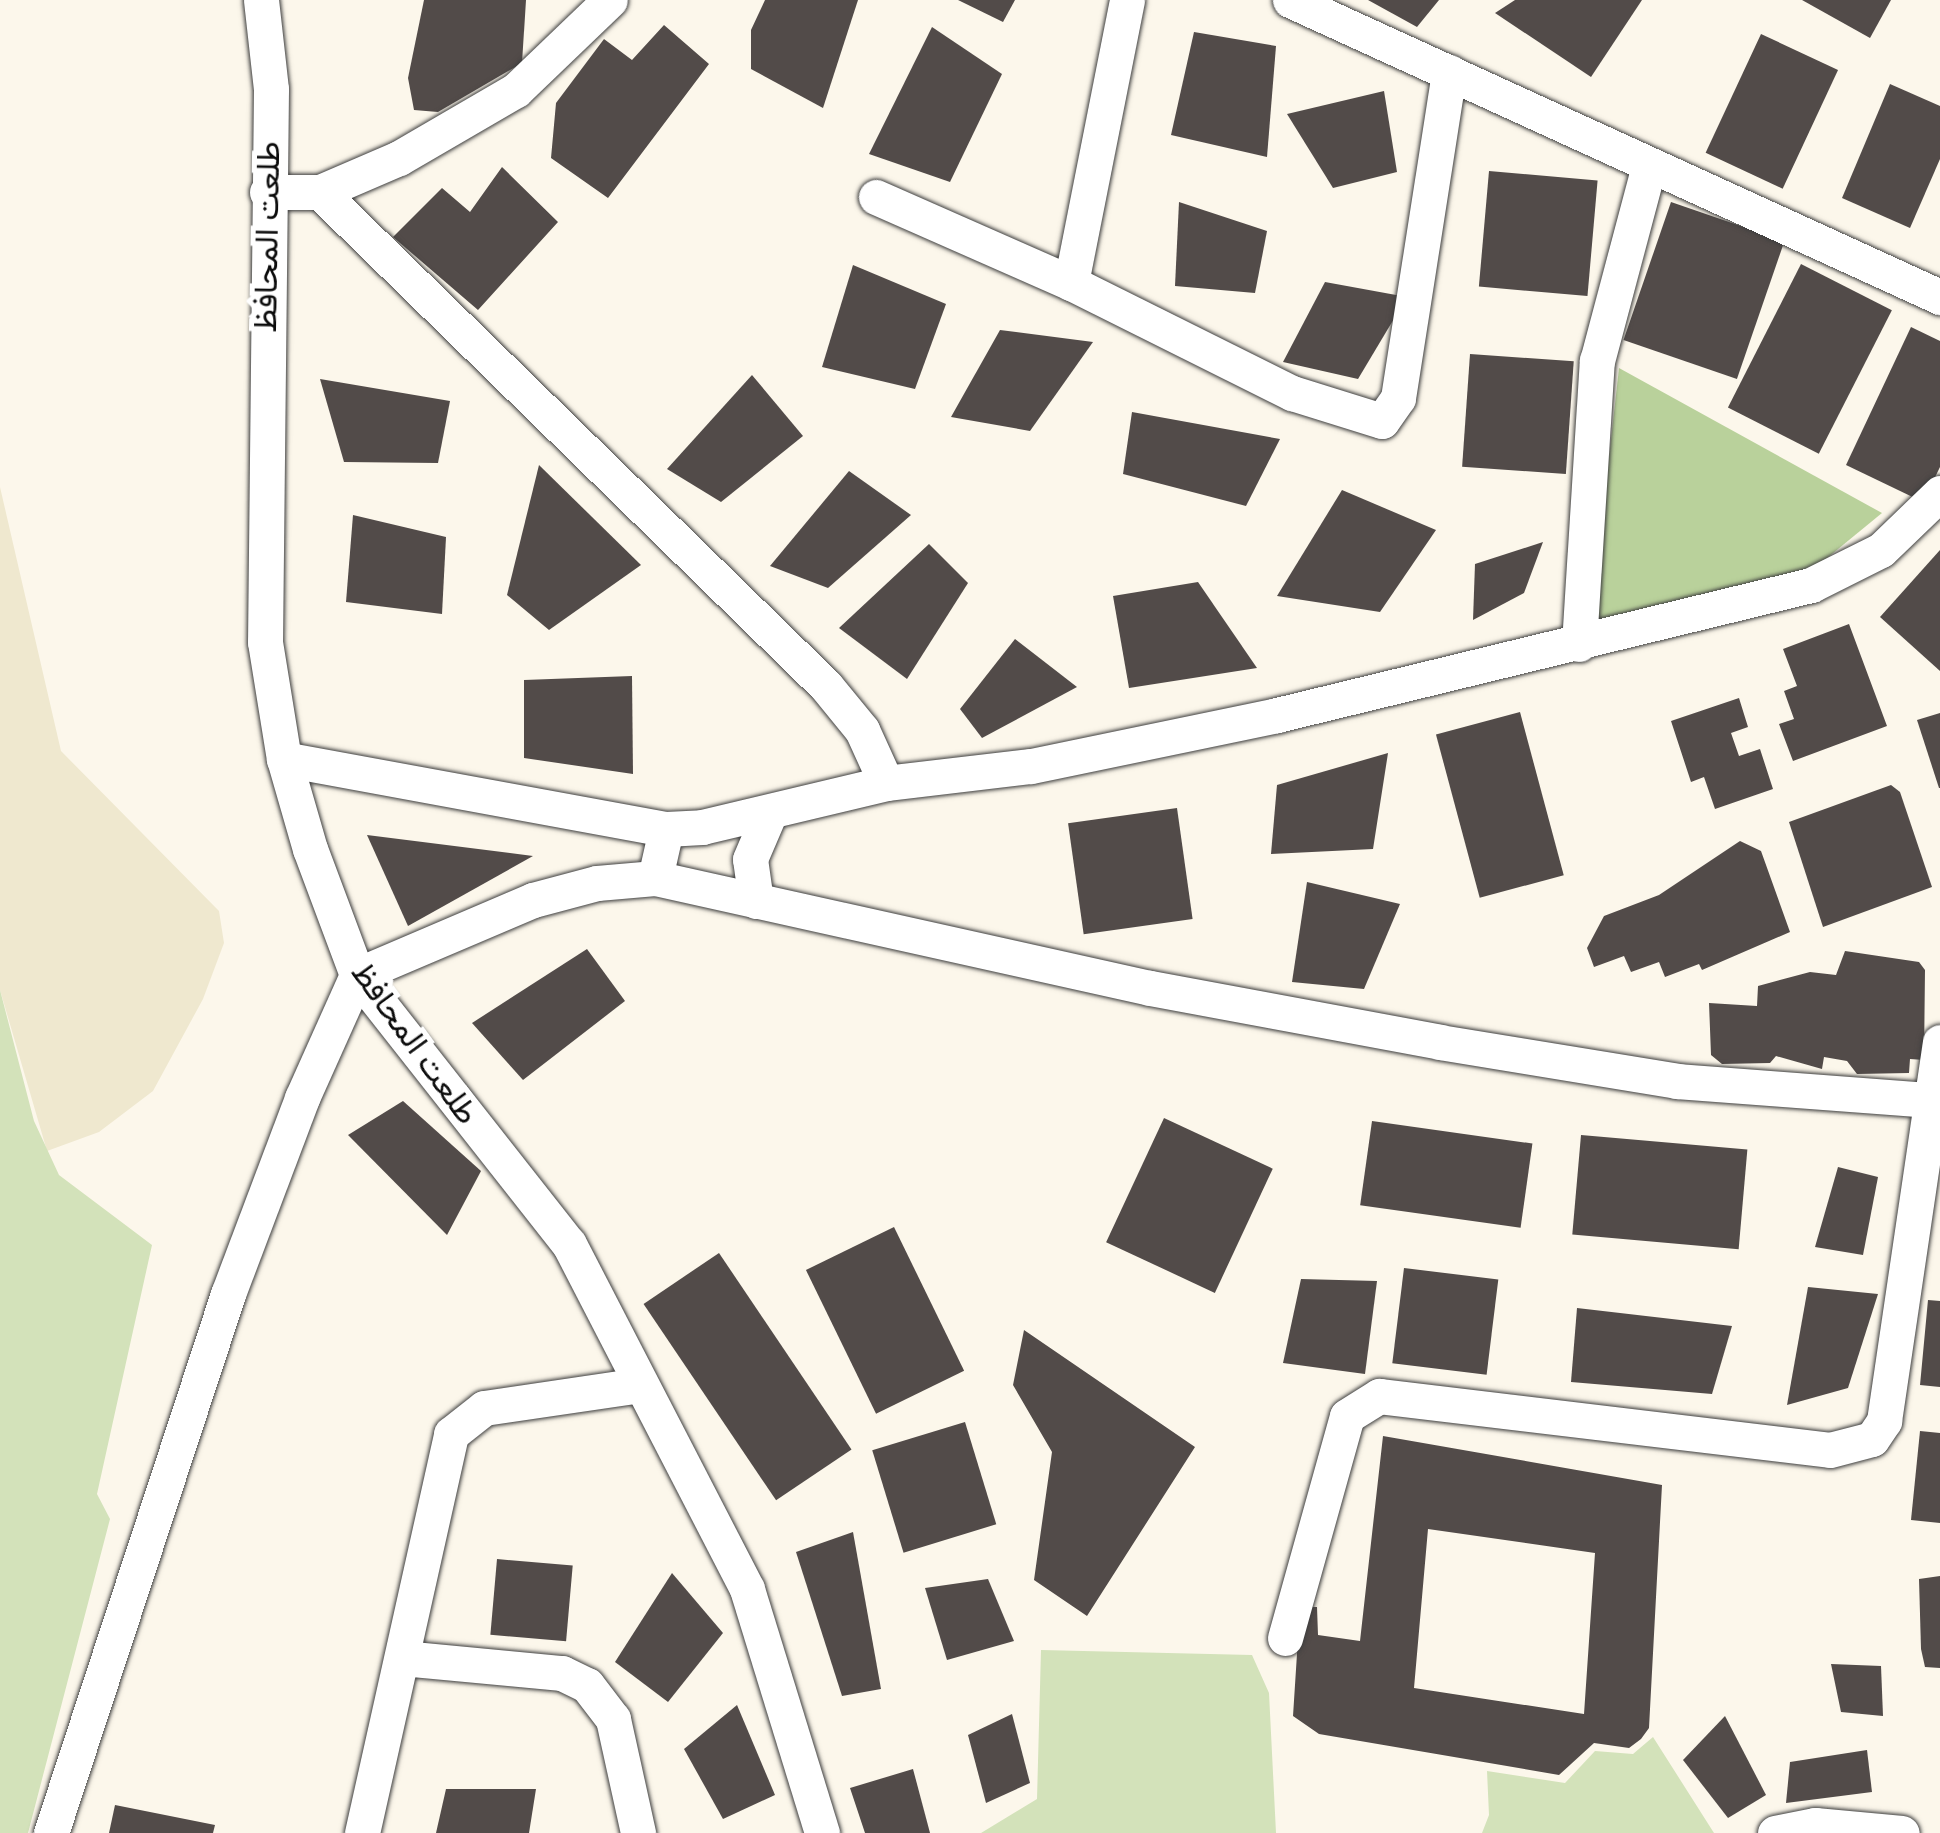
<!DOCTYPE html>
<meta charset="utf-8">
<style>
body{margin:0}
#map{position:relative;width:1940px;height:1833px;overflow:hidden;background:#fcf7eb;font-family:"Roboto Serif",Vazirmatn,serif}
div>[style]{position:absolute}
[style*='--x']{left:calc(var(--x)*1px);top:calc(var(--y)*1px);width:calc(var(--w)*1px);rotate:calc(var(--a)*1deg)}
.farmland>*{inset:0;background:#efe8cf}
.green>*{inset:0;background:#d3e2ba}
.forest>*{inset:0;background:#b9d19b}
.building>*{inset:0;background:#524b49;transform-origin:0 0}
.roads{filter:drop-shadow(0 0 2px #3e3e3e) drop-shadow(0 0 2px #3e3e3e)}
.minor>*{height:35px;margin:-17.5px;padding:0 17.5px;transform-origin:17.5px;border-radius:17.5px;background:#fff}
span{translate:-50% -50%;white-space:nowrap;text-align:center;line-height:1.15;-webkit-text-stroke:10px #fff;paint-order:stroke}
.street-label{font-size:32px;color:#0b0b0b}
</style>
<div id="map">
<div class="farmland">
<div style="clip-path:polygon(0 487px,61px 751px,219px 911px,224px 943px,203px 999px,153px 1091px,99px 1132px,47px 1151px,0 990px)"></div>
</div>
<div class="green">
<div style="clip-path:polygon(0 990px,34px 1121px,59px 1175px,152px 1245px,97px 1494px,110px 1519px,28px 1833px,0 1833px)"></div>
<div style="clip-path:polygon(1041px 1650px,1252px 1655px,1269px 1693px,1276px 1833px,981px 1833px,1037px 1799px)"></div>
<div style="clip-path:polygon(1653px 1737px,1714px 1833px,1482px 1833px,1489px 1815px,1487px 1771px,1565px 1783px,1595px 1751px,1633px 1754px)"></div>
</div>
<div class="forest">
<div style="clip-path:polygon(1619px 368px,1882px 513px,1810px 572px,1589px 637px)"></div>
</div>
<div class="building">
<div style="clip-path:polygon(424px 0,526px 0,522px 63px,438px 112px,414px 110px,408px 78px)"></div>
<div style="clip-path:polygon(765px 0,858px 0,823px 108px,751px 69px,751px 30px)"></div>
<div style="clip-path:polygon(958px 0,1015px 0,1003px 22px)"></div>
<div style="clip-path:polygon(1368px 0,1439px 0,1417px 27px)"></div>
<div style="clip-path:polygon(1515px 0,1642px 0,1591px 77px,1495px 13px)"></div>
<div style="clip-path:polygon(1802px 0,1891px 0,1870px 38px)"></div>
<div style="clip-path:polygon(664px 25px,709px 64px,608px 198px,551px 158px,556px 103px,604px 39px,632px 60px)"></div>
<div style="clip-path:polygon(932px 27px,1002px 74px,950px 182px,869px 154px)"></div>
<div style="clip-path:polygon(1194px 32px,1276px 46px,1267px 157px,1171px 135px)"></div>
<div style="left:1761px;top:34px;width:85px;height:131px;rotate:25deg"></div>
<div style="clip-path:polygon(1890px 84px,1940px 106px,1940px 159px,1910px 228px,1842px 198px)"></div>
<div style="clip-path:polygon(1384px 91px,1397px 172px,1333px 188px,1287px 114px)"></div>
<div style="clip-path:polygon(502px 167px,558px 222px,478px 310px,393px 237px,442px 188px,470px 212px)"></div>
<div style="left:1489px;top:171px;width:109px;height:116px;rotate:5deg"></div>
<div style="clip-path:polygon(1179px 202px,1267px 231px,1255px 293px,1175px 286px)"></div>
<div style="left:1671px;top:202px;width:120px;height:146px;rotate:19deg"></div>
<div style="left:1801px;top:264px;width:102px;height:161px;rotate:27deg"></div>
<div style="clip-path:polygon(853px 265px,946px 304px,915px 389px,822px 367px)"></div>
<div style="clip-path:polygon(1325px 282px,1407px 297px,1358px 379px,1283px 362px)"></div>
<div style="clip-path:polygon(1911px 327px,1940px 341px,1940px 467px,1923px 502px,1846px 465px)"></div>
<div style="clip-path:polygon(1000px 330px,1093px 342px,1030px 431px,951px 417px)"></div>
<div style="left:1470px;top:354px;width:104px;height:113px;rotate:4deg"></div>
<div style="clip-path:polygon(752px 375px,803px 436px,721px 502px,667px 469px)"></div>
<div style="clip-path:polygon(320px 379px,450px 401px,438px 463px,344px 462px)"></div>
<div style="clip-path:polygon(1132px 412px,1280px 439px,1246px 506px,1123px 474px)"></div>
<div style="clip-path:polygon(539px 465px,641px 565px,549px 630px,507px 595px)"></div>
<div style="clip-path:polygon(849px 471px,911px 515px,828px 588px,770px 566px)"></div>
<div style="clip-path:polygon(1342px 490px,1436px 530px,1380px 612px,1277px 596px)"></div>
<div style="clip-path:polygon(353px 515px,446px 537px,442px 614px,346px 602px)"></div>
<div style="clip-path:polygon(1543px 542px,1524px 593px,1473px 620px,1475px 564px)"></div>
<div style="clip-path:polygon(929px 544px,968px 583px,907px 679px,839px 628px)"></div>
<div style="clip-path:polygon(1940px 550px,1940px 671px,1880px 617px)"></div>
<div style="clip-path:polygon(1198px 582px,1257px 668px,1129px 688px,1113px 596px)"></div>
<div style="clip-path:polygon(1849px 624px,1887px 726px,1793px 761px,1779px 724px,1794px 719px,1784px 691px,1797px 686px,1783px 649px)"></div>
<div style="clip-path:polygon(1015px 639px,1077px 687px,982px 738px,960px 709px)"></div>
<div style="clip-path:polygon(632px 676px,633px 774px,524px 758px,524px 680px)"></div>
<div style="clip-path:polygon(1739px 698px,1748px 727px,1731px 733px,1739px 756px,1760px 749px,1773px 789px,1715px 809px,1704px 777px,1691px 782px,1671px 721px)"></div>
<div style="left:1520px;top:712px;width:169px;height:87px;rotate:75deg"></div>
<div style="clip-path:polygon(1940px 713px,1940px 788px,1939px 788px,1917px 720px)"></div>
<div style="clip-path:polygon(1388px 753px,1373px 849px,1271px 854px,1277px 785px)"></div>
<div style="clip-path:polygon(1891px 785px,1900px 792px,1932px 887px,1823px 927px,1789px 822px)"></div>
<div style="left:1177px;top:808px;width:112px;height:110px;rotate:82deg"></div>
<div style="clip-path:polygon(367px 835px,533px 856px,408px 926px)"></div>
<div style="clip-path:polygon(1740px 841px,1761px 851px,1790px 932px,1702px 970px,1699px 964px,1665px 977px,1659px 962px,1631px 972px,1624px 956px,1594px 967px,1587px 948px,1604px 916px,1659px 895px)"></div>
<div style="clip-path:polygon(1307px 882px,1400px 904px,1364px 989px,1292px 982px)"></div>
<div style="clip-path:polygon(587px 949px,625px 1001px,523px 1080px,472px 1023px)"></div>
<div style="clip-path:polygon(1845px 951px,1919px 962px,1925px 970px,1924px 1060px,1910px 1059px,1909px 1073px,1857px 1074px,1847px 1061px,1824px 1057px,1822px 1069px,1776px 1056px,1770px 1063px,1722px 1064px,1711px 1055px,1709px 1003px,1757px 1006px,1758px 986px,1810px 972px,1836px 975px)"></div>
<div style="clip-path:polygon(403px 1101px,481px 1171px,447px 1235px,348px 1135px)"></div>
<div style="left:1164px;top:1118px;width:120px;height:137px;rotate:25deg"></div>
<div style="left:1372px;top:1121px;width:162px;height:85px;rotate:8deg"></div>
<div style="left:1581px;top:1135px;width:167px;height:100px;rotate:5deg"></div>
<div style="clip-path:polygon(1838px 1167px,1878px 1177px,1863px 1255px,1815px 1247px)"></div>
<div style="left:894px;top:1227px;width:160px;height:98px;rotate:64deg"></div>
<div style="left:719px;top:1253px;width:237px;height:91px;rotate:56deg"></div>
<div style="left:1404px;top:1268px;width:95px;height:96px;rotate:7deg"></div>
<div style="clip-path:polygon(1301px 1279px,1377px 1281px,1365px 1374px,1283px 1363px)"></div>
<div style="clip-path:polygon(1808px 1287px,1878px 1294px,1848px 1388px,1787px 1405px)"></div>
<div style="clip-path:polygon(1928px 1300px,1940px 1301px,1940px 1387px,1920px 1385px)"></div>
<div style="clip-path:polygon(1577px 1308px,1732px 1326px,1712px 1394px,1571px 1382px)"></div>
<div style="clip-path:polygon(1024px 1330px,1195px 1447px,1087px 1616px,1034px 1580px,1052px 1452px,1013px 1385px)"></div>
<div style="left:965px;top:1422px;width:107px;height:97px;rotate:73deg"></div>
<div style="clip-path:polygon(1920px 1431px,1940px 1433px,1940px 1523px,1911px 1520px)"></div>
<div style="clip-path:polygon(evenodd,1383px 1436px,1662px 1485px,1649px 1728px,1641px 1739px,1629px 1748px,1594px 1743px,1559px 1775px,1319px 1734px,1293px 1716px,1300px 1607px,1317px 1607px,1318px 1635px,1360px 1641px,1383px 1436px,1428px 1529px,1595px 1553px,1584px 1714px,1414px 1688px,1428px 1529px)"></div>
<div style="clip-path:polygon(853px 1532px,881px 1689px,842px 1696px,796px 1552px)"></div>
<div style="left:497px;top:1559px;width:76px;height:76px;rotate:5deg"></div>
<div style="clip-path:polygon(672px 1573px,723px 1633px,668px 1702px,615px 1662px)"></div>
<div style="clip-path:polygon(1940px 1576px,1940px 1668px,1925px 1667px,1921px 1649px,1919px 1579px)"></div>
<div style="clip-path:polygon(988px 1579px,1014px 1641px,947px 1660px,925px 1588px)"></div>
<div style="clip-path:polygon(1831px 1664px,1881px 1666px,1883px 1716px,1841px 1712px)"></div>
<div style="clip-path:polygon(737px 1705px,775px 1795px,723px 1819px,684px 1749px)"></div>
<div style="clip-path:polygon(1012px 1714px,1030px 1783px,986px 1803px,968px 1735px)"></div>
<div style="clip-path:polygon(1725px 1716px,1766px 1795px,1728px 1818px,1683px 1760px)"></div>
<div style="clip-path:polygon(1867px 1750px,1872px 1792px,1786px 1803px,1790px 1762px)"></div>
<div style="clip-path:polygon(913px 1769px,930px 1833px,865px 1833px,850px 1788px)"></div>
<div style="clip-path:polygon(446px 1789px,536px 1789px,529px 1833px,436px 1833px)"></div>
<div style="clip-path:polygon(115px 1805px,215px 1825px,213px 1833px,109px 1833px)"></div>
</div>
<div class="roads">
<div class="minor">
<div style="--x:261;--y:0;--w:90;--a:83.6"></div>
<div style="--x:271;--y:89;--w:553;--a:90.62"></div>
<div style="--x:265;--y:642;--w:119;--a:80.8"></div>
<div style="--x:284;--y:759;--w:94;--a:73.9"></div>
<div style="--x:310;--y:849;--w:134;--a:69.5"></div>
<div style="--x:357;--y:975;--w:342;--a:51.8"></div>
<div style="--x:569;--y:1244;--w:388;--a:62.7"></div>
<div style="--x:747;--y:1589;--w:255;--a:72.9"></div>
<div style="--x:1290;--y:0;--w:715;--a:24.56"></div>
<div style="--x:267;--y:192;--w:53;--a:0"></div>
<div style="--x:320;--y:192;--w:86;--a:-23.3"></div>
<div style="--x:399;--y:158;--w:135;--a:-30.2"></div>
<div style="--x:516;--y:90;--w:130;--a:-43.8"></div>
<div style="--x:320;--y:192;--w:707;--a:44.31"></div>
<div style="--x:826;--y:686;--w:57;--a:50.7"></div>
<div style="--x:862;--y:730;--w:58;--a:65.6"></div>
<div style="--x:876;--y:197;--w:213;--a:23.8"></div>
<div style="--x:1071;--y:283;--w:247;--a:26.5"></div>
<div style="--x:1292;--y:393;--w:94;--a:17.3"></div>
<div style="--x:1382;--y:421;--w:28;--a:-55"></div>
<div style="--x:1398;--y:398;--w:330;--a:-81.1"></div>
<div style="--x:1071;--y:283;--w:288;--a:-78.8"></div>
<div style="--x:1579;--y:644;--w:284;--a:-86.4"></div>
<div style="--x:1597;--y:361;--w:203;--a:-75.1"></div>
<div style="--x:284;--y:759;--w:388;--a:10.4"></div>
<div style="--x:655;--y:878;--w:50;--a:-77.3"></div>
<div style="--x:666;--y:829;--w:36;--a:-3"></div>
<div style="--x:702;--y:827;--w:189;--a:-13.4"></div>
<div style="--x:886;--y:783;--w:146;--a:-6.7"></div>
<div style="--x:1031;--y:766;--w:251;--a:-11.7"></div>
<div style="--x:1277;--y:715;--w:550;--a:-13.68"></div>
<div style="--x:1811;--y:585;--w:78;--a:-26.6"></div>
<div style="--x:1881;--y:550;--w:82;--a:-44"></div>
<div style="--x:756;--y:901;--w:42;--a:-98.1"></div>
<div style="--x:750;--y:859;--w:51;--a:-66.9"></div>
<div style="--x:1285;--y:1638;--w:230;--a:-74.4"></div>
<div style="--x:1347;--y:1416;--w:38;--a:-32"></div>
<div style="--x:1379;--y:1396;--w:454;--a:6.8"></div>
<div style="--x:1830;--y:1450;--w:43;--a:-14.7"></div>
<div style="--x:1872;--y:1439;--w:22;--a:-56"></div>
<div style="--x:1884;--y:1421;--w:383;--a:-81.6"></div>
<div style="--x:402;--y:1658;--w:161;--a:5.4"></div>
<div style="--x:562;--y:1673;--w:28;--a:26"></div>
<div style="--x:587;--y:1685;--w:43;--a:52.6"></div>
<div style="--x:613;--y:1719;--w:117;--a:77.6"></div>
<div style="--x:51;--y:1833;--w:567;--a:-71.82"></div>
<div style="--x:228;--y:1294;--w:210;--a:-69.3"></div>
<div style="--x:302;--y:1098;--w:135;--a:-65.9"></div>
<div style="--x:357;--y:975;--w:191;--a:-23.1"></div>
<div style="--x:533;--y:900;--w:66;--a:-14.9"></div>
<div style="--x:597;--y:883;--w:58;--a:-4.9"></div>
<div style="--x:655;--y:878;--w:507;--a:12.53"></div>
<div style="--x:1150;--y:988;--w:295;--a:10.5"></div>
<div style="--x:1440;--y:1042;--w:240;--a:9.3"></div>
<div style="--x:1677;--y:1081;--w:264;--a:4.3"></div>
<div style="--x:362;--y:1833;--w:409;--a:-77.4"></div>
<div style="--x:451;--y:1434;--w:42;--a:-38.2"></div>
<div style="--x:484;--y:1408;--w:157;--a:-8.4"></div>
<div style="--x:1775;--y:1833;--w:41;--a:-11.3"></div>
<div style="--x:1815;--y:1825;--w:87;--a:5.3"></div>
</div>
</div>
<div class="street-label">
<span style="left:267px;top:237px;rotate:-89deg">طلعت المحافظ</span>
<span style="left:415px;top:1043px;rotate:54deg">طلعت المحافظ</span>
</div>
</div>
